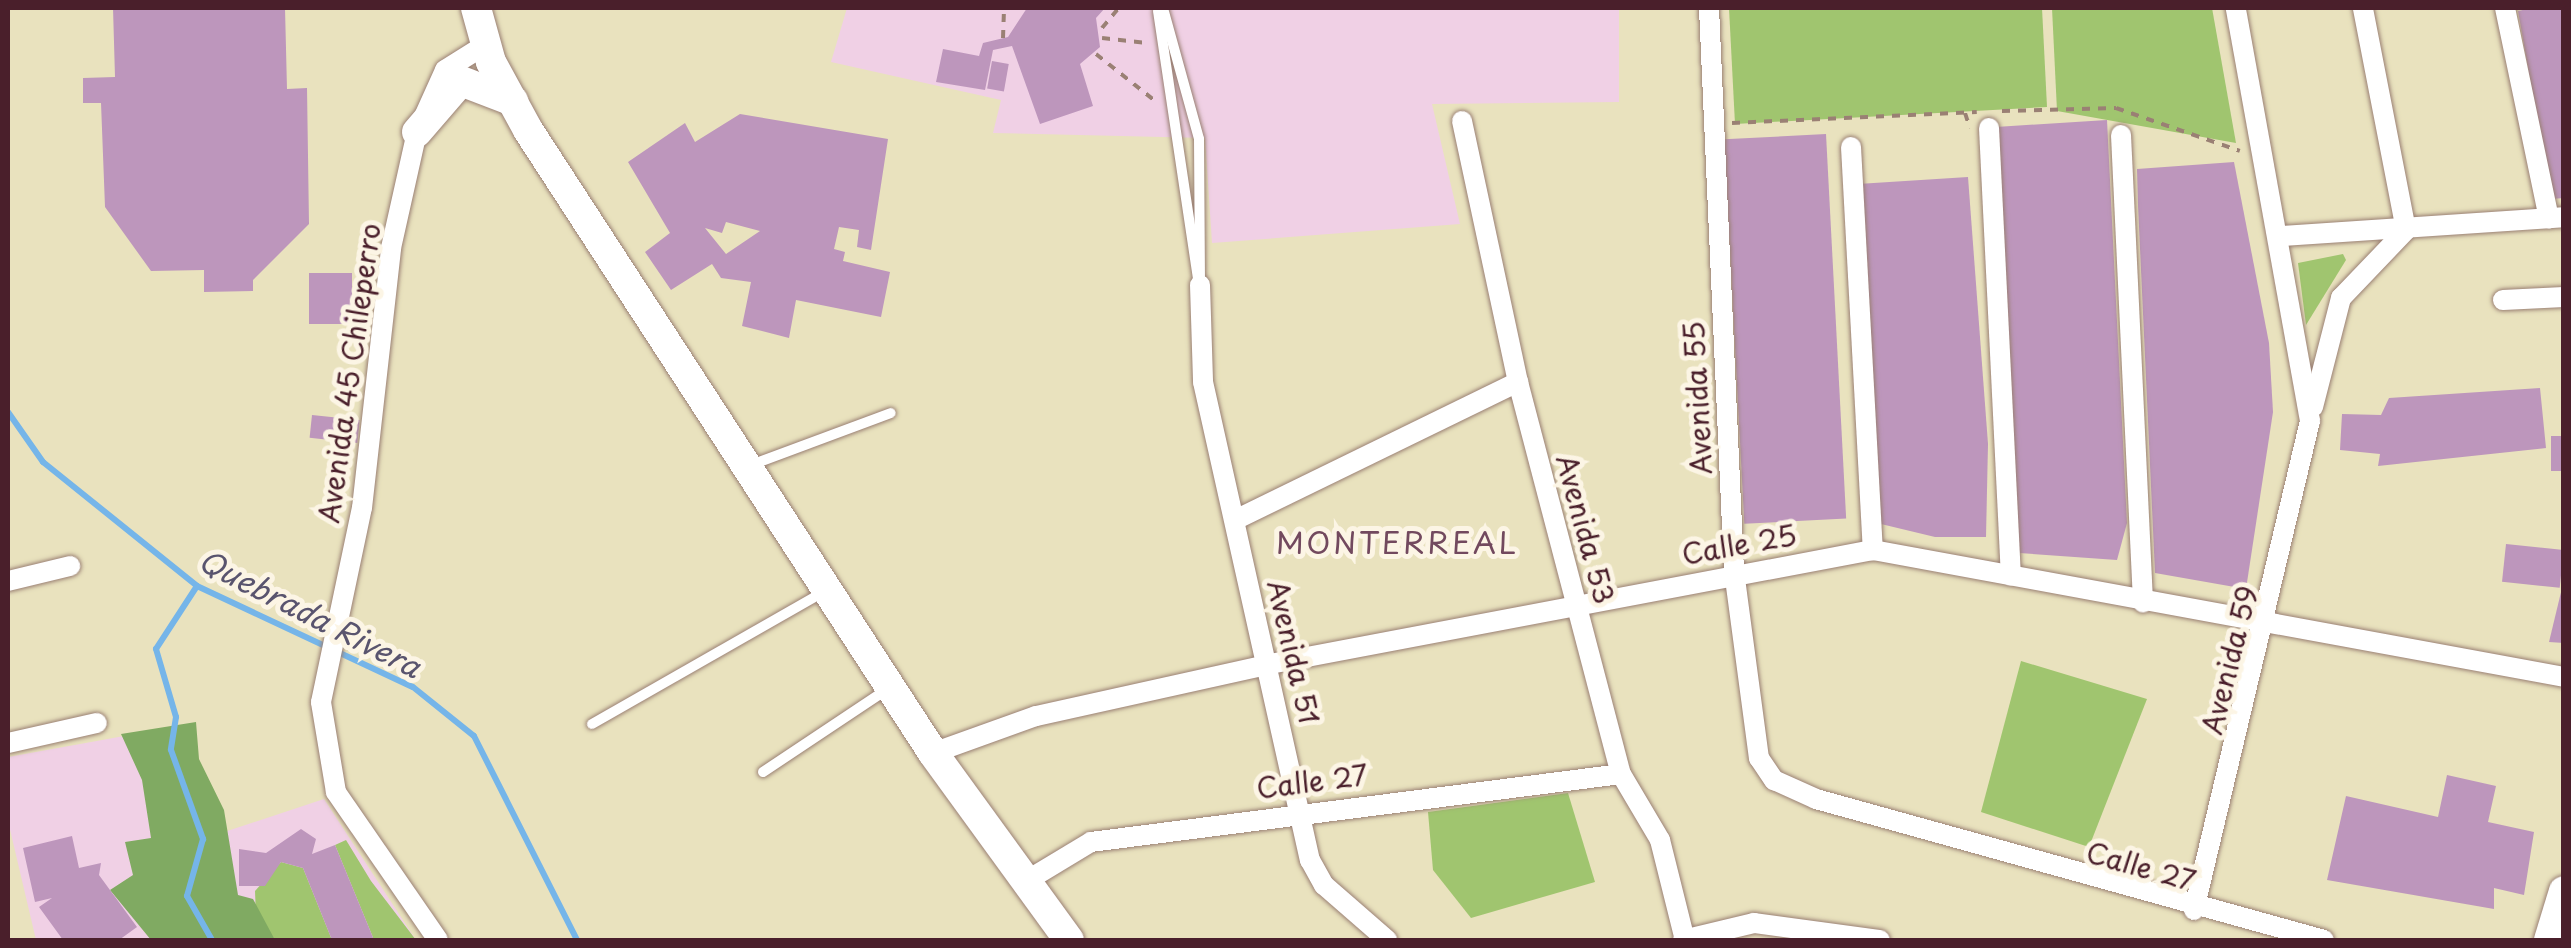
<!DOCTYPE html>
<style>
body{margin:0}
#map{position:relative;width:2571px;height:948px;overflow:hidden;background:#e9e2be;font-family:"Playpen Sans",sans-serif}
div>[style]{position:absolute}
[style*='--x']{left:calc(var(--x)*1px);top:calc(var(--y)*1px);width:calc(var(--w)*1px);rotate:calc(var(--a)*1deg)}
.built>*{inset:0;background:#f0d0e5}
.green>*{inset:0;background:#a0c56f}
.forest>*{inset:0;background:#80aa62}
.stream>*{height:6px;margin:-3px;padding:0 3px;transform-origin:3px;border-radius:3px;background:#75b5e9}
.building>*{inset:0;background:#bd96bc;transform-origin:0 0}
.path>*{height:4px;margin-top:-2px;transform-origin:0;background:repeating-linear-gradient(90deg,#9a8074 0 8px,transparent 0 16px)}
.roads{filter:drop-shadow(0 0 2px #9a8074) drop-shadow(0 0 2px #9a8074)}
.service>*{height:10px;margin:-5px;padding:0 5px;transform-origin:5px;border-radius:5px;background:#fff}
.minor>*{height:20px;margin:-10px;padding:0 10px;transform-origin:10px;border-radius:10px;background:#fff}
.secondary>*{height:30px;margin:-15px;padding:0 15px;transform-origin:15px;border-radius:15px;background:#fff}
span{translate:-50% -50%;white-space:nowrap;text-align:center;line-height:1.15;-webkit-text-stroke:10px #fcf5e5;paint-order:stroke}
.street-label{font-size:28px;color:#4a1f2b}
.neighbourhood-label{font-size:30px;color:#72495e;letter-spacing:2.5px}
.water-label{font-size:30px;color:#59546e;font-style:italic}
.frame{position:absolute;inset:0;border:10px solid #4a1f2b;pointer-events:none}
</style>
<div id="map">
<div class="built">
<div style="clip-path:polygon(847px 8px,1619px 8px,1619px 102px,1432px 104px,1460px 224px,1212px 243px,1205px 138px,993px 133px,1001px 100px,831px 62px)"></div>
<div style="clip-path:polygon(174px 727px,203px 839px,324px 799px,416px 940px,36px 940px,8px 821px,8px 757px)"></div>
</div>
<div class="green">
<div style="clip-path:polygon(1729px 8px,2042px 8px,2047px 107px,1735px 124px)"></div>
<div style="clip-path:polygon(2052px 8px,2212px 8px,2236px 143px,2057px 111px)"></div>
<div style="clip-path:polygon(2343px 254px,2346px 260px,2306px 325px,2298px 263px)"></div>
<div style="clip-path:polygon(2021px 661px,2147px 699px,2089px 847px,1981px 812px)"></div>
<div style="clip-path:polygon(1568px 793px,1595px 882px,1471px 918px,1433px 870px,1428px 812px)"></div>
<div style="clip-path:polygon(346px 840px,371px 881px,416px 940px,374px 940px,335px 845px)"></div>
<div style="clip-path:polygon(281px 862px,303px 868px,332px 940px,275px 940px,256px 917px,255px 891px)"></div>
</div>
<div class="forest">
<div style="clip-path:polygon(196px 722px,199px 759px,224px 810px,238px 895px,253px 899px,275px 940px,151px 940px,110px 890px,133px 875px,125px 842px,151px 838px,142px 780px,121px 734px)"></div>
</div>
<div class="stream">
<div style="--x:8;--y:412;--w:61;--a:55"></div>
<div style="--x:43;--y:462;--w:198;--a:38.8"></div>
<div style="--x:197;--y:586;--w:238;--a:25.1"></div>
<div style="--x:413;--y:687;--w:78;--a:38.8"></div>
<div style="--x:474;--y:736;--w:229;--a:63.2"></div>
<div style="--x:197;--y:586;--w:75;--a:123.1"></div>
<div style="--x:156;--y:649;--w:71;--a:73.6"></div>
<div style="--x:176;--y:717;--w:33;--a:99"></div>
<div style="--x:171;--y:750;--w:95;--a:70.2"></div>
<div style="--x:203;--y:839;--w:59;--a:105.7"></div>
<div style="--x:187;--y:896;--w:51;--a:60.4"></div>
</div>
<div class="building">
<div style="clip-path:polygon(113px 8px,285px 8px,287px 89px,307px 88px,309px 224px,253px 280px,253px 291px,204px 292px,204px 270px,151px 271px,105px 207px,101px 103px,83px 103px,83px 78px,115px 77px)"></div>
<div style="clip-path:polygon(1027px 8px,1105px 8px,1096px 18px,1100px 47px,1080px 64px,1093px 106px,1040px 124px,1012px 46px,993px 50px,985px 90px,936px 82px,943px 49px,979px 56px,983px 43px,1008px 37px)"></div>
<div style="clip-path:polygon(2532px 8px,2564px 8px,2564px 198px,2551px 199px,2518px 11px)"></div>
<div style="left:992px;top:61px;width:17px;height:28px;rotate:10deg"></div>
<div style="clip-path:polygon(evenodd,740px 114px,888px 139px,871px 250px,857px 247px,859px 230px,839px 227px,834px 249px,845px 252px,843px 261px,890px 272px,881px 317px,796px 300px,789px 338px,742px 326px,751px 282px,721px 278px,712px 264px,671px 290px,645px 252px,670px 233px,628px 162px,685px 123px,695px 142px,740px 114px,726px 222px,760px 231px,726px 254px,705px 228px,722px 233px,726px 222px)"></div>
<div style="clip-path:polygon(2107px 120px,2127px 523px,2117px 560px,2019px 553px,1996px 127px)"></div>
<div style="left:1826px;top:134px;width:385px;height:102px;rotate:87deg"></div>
<div style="clip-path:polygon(2234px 162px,2269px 343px,2273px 412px,2246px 589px,2155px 573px,2138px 205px,2137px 169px)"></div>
<div style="clip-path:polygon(1968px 177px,1988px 444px,1986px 537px,1935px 537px,1881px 524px,1858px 184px)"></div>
<div style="left:309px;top:273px;width:43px;height:51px"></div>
<div style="clip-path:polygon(2540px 388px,2546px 448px,2378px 466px,2380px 454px,2340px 450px,2342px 414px,2381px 415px,2389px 398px)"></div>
<div style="left:312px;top:415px;width:48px;height:23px;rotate:6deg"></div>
<div style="left:2564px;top:436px;width:35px;height:13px;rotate:90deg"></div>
<div style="left:2506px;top:544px;width:58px;height:38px;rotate:6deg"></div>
<div style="clip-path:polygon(2562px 588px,2564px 643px,2549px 642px)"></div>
<div style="clip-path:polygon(2447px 775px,2496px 786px,2488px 822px,2534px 832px,2524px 895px,2494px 888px,2494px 909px,2327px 880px,2346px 796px,2438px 817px)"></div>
<div style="clip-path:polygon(301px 829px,316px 839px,312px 854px,335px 845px,374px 940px,332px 940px,303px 868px,281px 862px,265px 886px,239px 886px,239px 849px,266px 853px)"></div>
<div style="clip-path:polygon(72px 836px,79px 868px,101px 863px,99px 875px,137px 927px,119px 940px,63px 940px,39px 907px,52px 898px,35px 902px,23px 848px)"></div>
</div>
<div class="path">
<div style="--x:1102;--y:28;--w:26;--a:-50"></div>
<div style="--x:1003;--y:38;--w:30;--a:-88"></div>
<div style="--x:1102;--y:38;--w:45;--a:6.3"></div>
<div style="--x:1096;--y:54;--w:75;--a:38.5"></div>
<div style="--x:2002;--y:111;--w:114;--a:-1.5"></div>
<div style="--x:2116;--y:108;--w:131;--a:19.1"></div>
<div style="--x:1965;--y:113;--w:16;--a:72"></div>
<div style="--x:1732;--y:123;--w:245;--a:-2.6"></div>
</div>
<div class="roads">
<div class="service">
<div style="--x:1163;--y:8;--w:136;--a:74.6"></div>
<div style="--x:1199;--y:139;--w:146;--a:89.6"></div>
<div style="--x:1158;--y:11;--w:271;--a:81.5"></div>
<div style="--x:751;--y:465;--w:149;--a:-20.4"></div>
<div style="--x:592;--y:724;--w:268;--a:-29.7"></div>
<div style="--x:763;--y:772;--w:151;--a:-33.7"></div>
</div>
<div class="minor">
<div style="--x:1709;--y:8;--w:564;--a:87.46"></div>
<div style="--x:1734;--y:571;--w:189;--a:82.4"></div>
<div style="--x:1759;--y:758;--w:27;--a:56"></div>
<div style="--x:1774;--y:780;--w:46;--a:24.3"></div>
<div style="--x:1816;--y:799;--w:527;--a:15.51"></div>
<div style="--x:2505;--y:8;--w:215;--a:78.2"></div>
<div style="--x:1462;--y:121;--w:267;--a:77.9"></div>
<div style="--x:1518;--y:382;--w:405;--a:75.3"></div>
<div style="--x:1621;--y:774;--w:77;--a:59.4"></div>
<div style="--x:1660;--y:840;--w:103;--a:76"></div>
<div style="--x:1989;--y:128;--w:448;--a:87.2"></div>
<div style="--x:2121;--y:135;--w:468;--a:87.3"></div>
<div style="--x:1851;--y:147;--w:404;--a:86.9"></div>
<div style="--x:2281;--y:236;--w:284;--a:-3.8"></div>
<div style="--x:1200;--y:285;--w:97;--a:88.2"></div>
<div style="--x:1203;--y:382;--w:490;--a:77.4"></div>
<div style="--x:1310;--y:860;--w:29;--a:61"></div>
<div style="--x:1324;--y:885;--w:84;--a:41.1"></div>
<div style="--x:2503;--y:300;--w:61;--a:-2.8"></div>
<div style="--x:2313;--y:407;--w:113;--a:-75.6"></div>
<div style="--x:2341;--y:298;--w:94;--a:-46.3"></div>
<div style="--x:2406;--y:230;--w:226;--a:-101"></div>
<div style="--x:1235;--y:520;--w:315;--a:-26"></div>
<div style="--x:8;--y:581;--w:64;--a:-13.6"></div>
<div style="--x:8;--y:743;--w:91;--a:-12.7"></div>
<div style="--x:933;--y:753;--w:109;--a:-19.8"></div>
<div style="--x:1036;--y:716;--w:240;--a:-12.5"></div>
<div style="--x:1270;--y:664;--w:614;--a:-10.71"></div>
<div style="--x:1873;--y:550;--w:703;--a:10.41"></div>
<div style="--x:1023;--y:883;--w:79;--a:-31.1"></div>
<div style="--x:1091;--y:842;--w:534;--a:-7.31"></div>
<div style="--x:2194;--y:910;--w:503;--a:-76.66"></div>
<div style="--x:2310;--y:421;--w:420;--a:-100.2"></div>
<div style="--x:438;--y:940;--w:180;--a:-124.6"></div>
<div style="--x:336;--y:792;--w:91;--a:-99.5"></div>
<div style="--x:321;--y:702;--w:198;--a:-78.1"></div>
<div style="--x:362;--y:508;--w:262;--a:-83.6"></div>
<div style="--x:391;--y:248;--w:119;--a:-77.4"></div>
<div style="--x:417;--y:132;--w:68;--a:-65.7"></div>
<div style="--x:445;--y:70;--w:47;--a:-32"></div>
<div style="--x:1683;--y:940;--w:73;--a:-13.5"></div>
<div style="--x:1754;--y:923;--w:127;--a:7.7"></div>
</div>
<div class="secondary">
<div style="--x:476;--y:8;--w:56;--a:74.5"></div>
<div style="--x:491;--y:62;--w:77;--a:61.4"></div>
<div style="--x:528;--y:130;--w:743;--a:56.97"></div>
<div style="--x:933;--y:753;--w:231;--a:54"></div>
<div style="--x:417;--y:132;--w:67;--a:-49.2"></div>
<div style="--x:461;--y:81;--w:56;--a:21"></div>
<div style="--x:2549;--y:940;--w:51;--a:-73"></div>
</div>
</div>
<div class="street-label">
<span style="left:349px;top:373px;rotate:-82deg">Avenida 45 Chileperro</span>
<span style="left:1697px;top:398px;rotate:-93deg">Avenida 55</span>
<span style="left:1586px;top:529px;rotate:75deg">Avenida 53</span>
<span style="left:1739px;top:544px;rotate:-10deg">Calle 25</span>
<span style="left:1294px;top:652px;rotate:77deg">Avenida 51</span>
<span style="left:2229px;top:660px;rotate:-76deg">Avenida 59</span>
<span style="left:1312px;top:781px;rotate:-7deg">Calle 27</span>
<span style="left:2141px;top:866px;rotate:16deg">Calle 27</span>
</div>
<div class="neighbourhood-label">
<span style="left:1397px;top:542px">MONTERREAL</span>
</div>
<div class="water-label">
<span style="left:310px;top:613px;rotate:27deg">Quebrada Rivera</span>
</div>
<div class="frame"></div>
</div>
